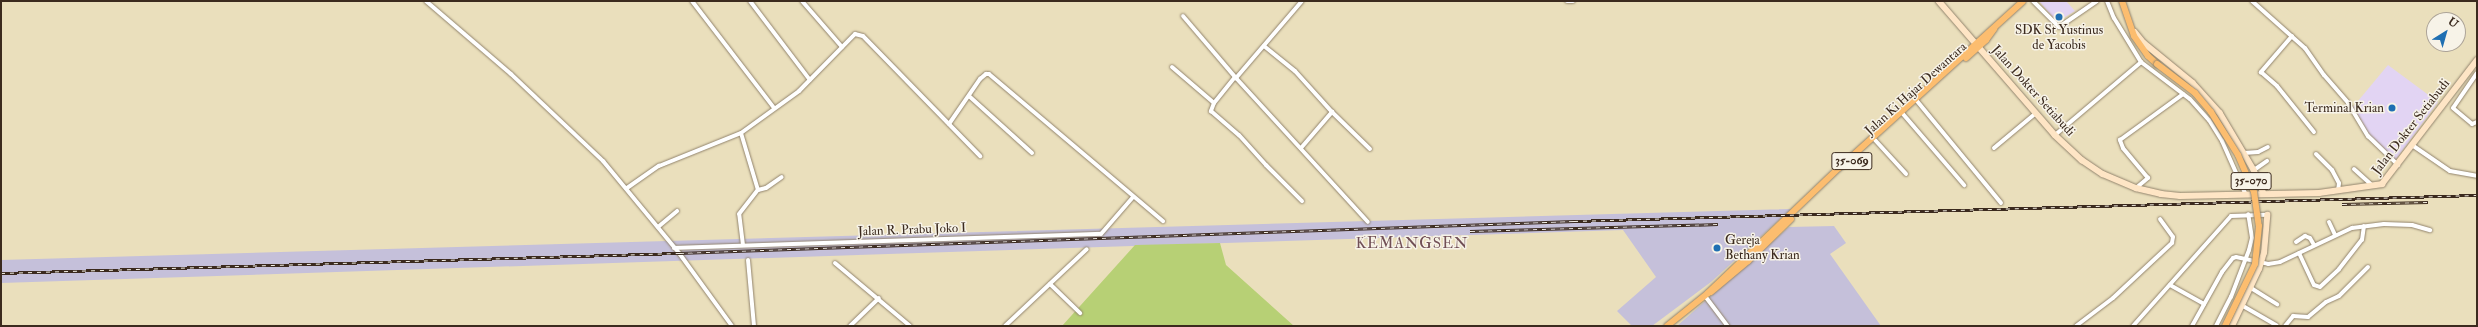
<!DOCTYPE html>
<style>
body{margin:0}
#map{position:relative;width:2478px;height:327px;overflow:hidden;background:#eadfbc;font-family:"IM FELL Double Pica",serif}
div>[style]{position:absolute}
[style*='--x']{left:calc(var(--x)*1px);top:calc(var(--y)*1px);width:calc(var(--w)*1px);rotate:calc(var(--a)*1deg)}
.built>*{inset:0;background:#e2d4f3}
.industrial>*{inset:0;background:#c5c0da}
.green>*{inset:0;background:#b7d075}
.roads{filter:drop-shadow(0 0 1px #92846d) drop-shadow(0 0 1px #92846d)}
.street>*{height:4px;margin:-2px;padding:0 2px;transform-origin:2px;border-radius:2px;background:#fff}
.secondary>*{height:5.5px;margin:-2.75px;padding:0 2.75px;transform-origin:2.75px;border-radius:2.75px;background:#fee5c5}
.primary>*{height:6px;margin:-3px;padding:0 3px;transform-origin:3px;border-radius:3px;background:#fcbd6f}
.rail>*{height:3px;margin-top:-1.5px;transform-origin:0;background:repeating-linear-gradient(90deg,#f7f3e8 0 4.5px,#3b2a1e 0 9px);box-sizing:border-box;border-block:1px solid #3b2a1e}
.bridges{filter:drop-shadow(0 0 1px #92846d) drop-shadow(0 0 1px #92846d)}
.primary-bridge>*{height:6px;margin:-3px;padding:0 3px;transform-origin:3px;border-radius:3px;background:#fcbd6f}
.dots>*{width:11px;height:11px;translate:-50% -50%;box-sizing:border-box;border:2px solid #f7f3e8;border-radius:50%}
span{translate:-50% -50%;white-space:nowrap;text-align:center;line-height:1.15;-webkit-text-stroke:3px #f7f3e8;paint-order:stroke}
.shield-label span{padding:1px 3px;background:#f7f3e8;border:1px solid;border-radius:3px;-webkit-text-stroke-width:0}
.shield-label{font-size:12px;color:#3b2a1e;font-weight:700}
.poi-label{font-size:13px;color:#3b2a1e}
.right{translate:-100% -50%;text-align:right}
.left{translate:0 -50%;text-align:left}
.street-label{font-size:13px;color:#3b2a1e}
.quarter-label{font-size:15px;color:#714f55;letter-spacing:1px}
.frame{position:absolute;inset:0;border:2px solid #3b2a1e;pointer-events:none}
.north{position:absolute;left:2426px;top:12px;width:40px;height:40px;box-sizing:border-box;background:#f7f3e8;border:1px solid #aca397;border-radius:50%;rotate:37deg;font-size:11px;font-weight:700;line-height:16px;text-align:center;color:#3b2a1e}
.north::after{content:'';display:block;margin:auto;width:14px;height:18px;background:#1f6fb2;clip-path:polygon(50% 0,100% 100%,50% 72%,0 100%)}
</style>
<div id="map">
<div class="built">
<div style="clip-path:polygon(2039px 1px,2066px 1px,2075px 11px,2057px 22px)"></div>
<div style="clip-path:polygon(2388px 65px,2438px 102px,2394px 162px,2375px 144px,2353px 107px)"></div>
</div>
<div class="industrial">
<div style="clip-path:polygon(1791px 209px,1711px 282px,1652px 326px,1632px 326px,1617px 311px,1656px 277px,1623px 230px,1px 283px,1px 260px)"></div>
<div style="clip-path:polygon(1834px 226px,1846px 243px,1830px 254px,1881px 326px,1677px 326px,1789px 227px)"></div>
</div>
<div class="green">
<div style="clip-path:polygon(1220px 243px,1226px 265px,1294px 326px,1062px 326px,1135px 245px)"></div>
</div>
<div class="roads">
<div class="street">
<div style="--x:426;--y:1;--w:112;--a:40.7"></div>
<div style="--x:511;--y:74;--w:127;--a:43.4"></div>
<div style="--x:603;--y:161;--w:119;--a:50.4"></div>
<div style="--x:679;--y:253;--w:90;--a:54"></div>
<div style="--x:692;--y:1;--w:135;--a:52.5"></div>
<div style="--x:750;--y:1;--w:99;--a:52.8"></div>
<div style="--x:802;--y:1;--w:61;--a:49"></div>
<div style="--x:1567;--y:1;--w:6;--a:0"></div>
<div style="--x:2033;--y:1;--w:37;--a:45"></div>
<div style="--x:2059;--y:27;--w:46;--a:-34.4"></div>
<div style="--x:2107;--y:1;--w:18;--a:68"></div>
<div style="--x:2114;--y:18;--w:52;--a:58.5"></div>
<div style="--x:2141;--y:62;--w:61;--a:37.1"></div>
<div style="--x:2190;--y:99;--w:28;--a:48"></div>
<div style="--x:2209;--y:120;--w:25;--a:58"></div>
<div style="--x:2222;--y:141;--w:57;--a:66.1"></div>
<div style="--x:2252;--y:1;--w:71;--a:41.6"></div>
<div style="--x:2305;--y:48;--w:33;--a:55"></div>
<div style="--x:2324;--y:75;--w:37;--a:49"></div>
<div style="--x:2348;--y:103;--w:39;--a:59"></div>
<div style="--x:2368;--y:136;--w:42;--a:44"></div>
<div style="--x:1183;--y:16;--w:82;--a:49.5"></div>
<div style="--x:1236;--y:78;--w:195;--a:47.5"></div>
<div style="--x:2292;--y:36;--w:48;--a:130.7"></div>
<div style="--x:2261;--y:72;--w:21;--a:41"></div>
<div style="--x:2277;--y:86;--w:59;--a:51.2"></div>
<div style="--x:1264;--y:46;--w:40;--a:39"></div>
<div style="--x:1295;--y:71;--w:55;--a:47.9"></div>
<div style="--x:1332;--y:112;--w:53;--a:44.2"></div>
<div style="--x:1172;--y:67;--w:55;--a:40.6"></div>
<div style="--x:2477;--y:73;--w:42;--a:124.4"></div>
<div style="--x:2453;--y:108;--w:25;--a:40"></div>
<div style="--x:2472;--y:124;--w:5;--a:-22"></div>
<div style="--x:1235;--y:77;--w:33;--a:129"></div>
<div style="--x:1214;--y:103;--w:9;--a:111"></div>
<div style="--x:1211;--y:111;--w:37;--a:41"></div>
<div style="--x:1239;--y:135;--w:40;--a:48"></div>
<div style="--x:1266;--y:165;--w:51;--a:45"></div>
<div style="--x:1236;--y:78;--w:101;--a:-49.4"></div>
<div style="--x:969;--y:96;--w:85;--a:42.1"></div>
<div style="--x:1917;--y:101;--w:132;--a:50.5"></div>
<div style="--x:1903;--y:114;--w:94;--a:49.3"></div>
<div style="--x:949;--y:124;--w:55;--a:-55.4"></div>
<div style="--x:980;--y:79;--w:8;--a:-40"></div>
<div style="--x:986;--y:74;--w:3;--a:0"></div>
<div style="--x:989;--y:74;--w:228;--a:40.2"></div>
<div style="--x:2055;--y:135;--w:113;--a:-40.3"></div>
<div style="--x:1875;--y:140;--w:46;--a:47.6"></div>
<div style="--x:2412;--y:145;--w:46;--a:34.4"></div>
<div style="--x:2450;--y:171;--w:27;--a:10"></div>
<div style="--x:1301;--y:148;--w:48;--a:-49.3"></div>
<div style="--x:1994;--y:148;--w:55;--a:-39.8"></div>
<div style="--x:2244;--y:153;--w:14;--a:-4"></div>
<div style="--x:2258;--y:152;--w:11;--a:-27"></div>
<div style="--x:2316;--y:154;--w:23;--a:45"></div>
<div style="--x:2332;--y:170;--w:15;--a:62"></div>
<div style="--x:2339;--y:183;--w:8;--a:97"></div>
<div style="--x:2354;--y:169;--w:25;--a:42"></div>
<div style="--x:2254;--y:170;--w:16;--a:-35"></div>
<div style="--x:627;--y:188;--w:39;--a:-35"></div>
<div style="--x:659;--y:166;--w:88;--a:-21.9"></div>
<div style="--x:2136;--y:188;--w:16;--a:-40"></div>
<div style="--x:2148;--y:178;--w:39;--a:-130"></div>
<div style="--x:2123;--y:148;--w:9;--a:-111"></div>
<div style="--x:2120;--y:140;--w:78;--a:-36.1"></div>
<div style="--x:758;--y:190;--w:8;--a:-14"></div>
<div style="--x:766;--y:188;--w:19;--a:-35"></div>
<div style="--x:2329;--y:222;--w:14;--a:65"></div>
<div style="--x:658;--y:227;--w:25;--a:-40"></div>
<div style="--x:2296;--y:242;--w:11;--a:-34"></div>
<div style="--x:2305;--y:236;--w:5;--a:22"></div>
<div style="--x:2310;--y:238;--w:8;--a:60"></div>
<div style="--x:743;--y:245;--w:31;--a:-97"></div>
<div style="--x:739;--y:214;--w:31;--a:-52"></div>
<div style="--x:758;--y:190;--w:59;--a:-106.6"></div>
<div style="--x:741;--y:133;--w:72;--a:-35.9"></div>
<div style="--x:799;--y:91;--w:80;--a:-45.5"></div>
<div style="--x:855;--y:34;--w:8;--a:14"></div>
<div style="--x:863;--y:36;--w:168;--a:45.7"></div>
<div style="--x:674;--y:248;--w:427;--a:-1.9"></div>
<div style="--x:1101;--y:234;--w:49;--a:-49.1"></div>
<div style="--x:2299;--y:253;--w:35;--a:65"></div>
<div style="--x:2314;--y:285;--w:6;--a:18"></div>
<div style="--x:2320;--y:287;--w:26;--a:-43"></div>
<div style="--x:2339;--y:269;--w:37;--a:-52"></div>
<div style="--x:2362;--y:240;--w:14;--a:-82"></div>
<div style="--x:748;--y:260;--w:66;--a:84.8"></div>
<div style="--x:835;--y:263;--w:98;--a:40"></div>
<div style="--x:1050;--y:284;--w:42;--a:44"></div>
<div style="--x:2170;--y:285;--w:39;--a:29"></div>
<div style="--x:2251;--y:288;--w:31;--a:32"></div>
<div style="--x:1705;--y:296;--w:38;--a:53"></div>
<div style="--x:2243;--y:306;--w:39;--a:30"></div>
<div style="--x:850;--y:326;--w:40;--a:-44"></div>
<div style="--x:1005;--y:326;--w:112;--a:-43.2"></div>
<div style="--x:2076;--y:326;--w:46;--a:-37.1"></div>
<div style="--x:2113;--y:298;--w:81;--a:-43"></div>
<div style="--x:2172;--y:243;--w:6;--a:-81"></div>
<div style="--x:2173;--y:237;--w:22;--a:-126"></div>
<div style="--x:2133;--y:326;--w:147;--a:-48.3"></div>
<div style="--x:2231;--y:216;--w:36;--a:-2"></div>
<div style="--x:2192;--y:326;--w:62;--a:-60.9"></div>
<div style="--x:2222;--y:272;--w:18;--a:-52"></div>
<div style="--x:2233;--y:258;--w:3;--a:-18"></div>
<div style="--x:2236;--y:257;--w:33;--a:12"></div>
<div style="--x:2268;--y:264;--w:12;--a:-9"></div>
<div style="--x:2280;--y:262;--w:80;--a:-25.3"></div>
<div style="--x:2352;--y:228;--w:32;--a:-7"></div>
<div style="--x:2384;--y:224;--w:28;--a:2"></div>
<div style="--x:2412;--y:225;--w:19;--a:16"></div>
<div style="--x:2216;--y:326;--w:33;--a:-63"></div>
<div style="--x:2231;--y:297;--w:50;--a:-69"></div>
<div style="--x:2249;--y:250;--w:12;--a:-76"></div>
<div style="--x:2252;--y:238;--w:24;--a:-99"></div>
<div style="--x:2285;--y:326;--w:13;--a:-51"></div>
<div style="--x:2293;--y:316;--w:15;--a:4"></div>
<div style="--x:2308;--y:317;--w:23;--a:-40"></div>
<div style="--x:2326;--y:302;--w:14;--a:-25"></div>
<div style="--x:2339;--y:296;--w:41;--a:-45"></div>
</div>
<div class="secondary">
<div style="--x:1939;--y:1;--w:177;--a:49.1"></div>
<div style="--x:2055;--y:135;--w:37;--a:43"></div>
<div style="--x:2082;--y:160;--w:25;--a:34"></div>
<div style="--x:2103;--y:174;--w:36;--a:23"></div>
<div style="--x:2136;--y:188;--w:26;--a:13"></div>
<div style="--x:2161;--y:194;--w:19;--a:6"></div>
<div style="--x:2180;--y:196;--w:139;--a:-1.2"></div>
<div style="--x:2319;--y:193;--w:64;--a:-8.1"></div>
<div style="--x:2382;--y:184;--w:156;--a:-52.5"></div>
<div style="--x:2135;--y:32;--w:14;--a:51"></div>
<div style="--x:2144;--y:43;--w:63;--a:39.2"></div>
<div style="--x:2193;--y:83;--w:40;--a:48"></div>
<div style="--x:2220;--y:113;--w:66;--a:59.2"></div>
<div style="--x:2254;--y:170;--w:25;--a:67"></div>
<div style="--x:2232;--y:326;--w:63;--a:-64.7"></div>
<div style="--x:2259;--y:269;--w:17;--a:-73"></div>
<div style="--x:2264;--y:253;--w:38;--a:-85"></div>
</div>
<div class="primary">
<div style="--x:2122;--y:1;--w:37;--a:71"></div>
<div style="--x:2134;--y:36;--w:24;--a:55"></div>
<div style="--x:2148;--y:56;--w:12;--a:42"></div>
<div style="--x:1966;--y:58;--w:27;--a:-42"></div>
<div style="--x:1986;--y:40;--w:14;--a:-54"></div>
<div style="--x:1711;--y:292;--w:48;--a:-40"></div>
<div style="--x:1748;--y:261;--w:60;--a:-44.3"></div>
<div style="--x:1667;--y:326;--w:53;--a:-38.8"></div>
<div style="--x:1708;--y:293;--w:181;--a:-43.7"></div>
<div style="--x:1839;--y:168;--w:248;--a:-42.2"></div>
</div>
</div>
<div class="rail">
<div style="--x:2342;--y:204;--w:86;--a:-1.3"></div>
<div style="--x:1470;--y:231;--w:248;--a:-1.6"></div>
<div style="--x:1;--y:273;--w:678;--a:-1.69"></div>
<div style="--x:679;--y:253;--w:896;--a:-2.05"></div>
<div style="--x:1574;--y:221;--w:903;--a:-1.65"></div>
</div>
<div class="bridges">
<div class="primary-bridge">
<div style="--x:2157;--y:64;--w:48;--a:37.3"></div>
<div style="--x:2195;--y:93;--w:25;--a:50"></div>
<div style="--x:2211;--y:112;--w:51;--a:57.9"></div>
<div style="--x:2238;--y:155;--w:40;--a:66.6"></div>
<div style="--x:2254;--y:192;--w:34;--a:82"></div>
<div style="--x:2259;--y:226;--w:38;--a:96"></div>
<div style="--x:2255;--y:264;--w:69;--a:115.8"></div>
</div>
</div>
<div class="dots">
<div style="left:2059px;top:17px;background:#1f6fb2"></div>
<div style="left:2392px;top:108px;background:#1f6fb2"></div>
<div style="left:1717px;top:248px;background:#1f6fb2"></div>
</div>
<div class="shield-label">
<span style="left:1852px;top:161px">35-069</span>
<span style="left:2251px;top:181px">35-070</span>
</div>
<div class="poi-label">
<span style="left:2059px;top:38px">SDK St Yustinus<br>de Yacobis</span>
<span class="right" style="left:2384px;top:108px">Terminal Krian</span>
<span class="left" style="left:1725px;top:248px">Gereja<br>Bethany Krian</span>
</div>
<div class="street-label">
<span style="left:1916px;top:89px;rotate:-42deg">Jalan Ki Hajar Dewantara</span>
<span style="left:2033px;top:91px;rotate:48deg">Jalan Dokter Setiabudi</span>
<span style="left:2411px;top:127px;rotate:-52deg">Jalan Dokter Setiabudi</span>
<span style="left:912px;top:230px;rotate:-2deg">Jalan R. Prabu Joko I</span>
</div>
<div class="quarter-label">
<span style="left:1412px;top:244px">KEMANGSEN</span>
</div>
<div class="frame"></div>
<div class="north">U</div>
</div>
